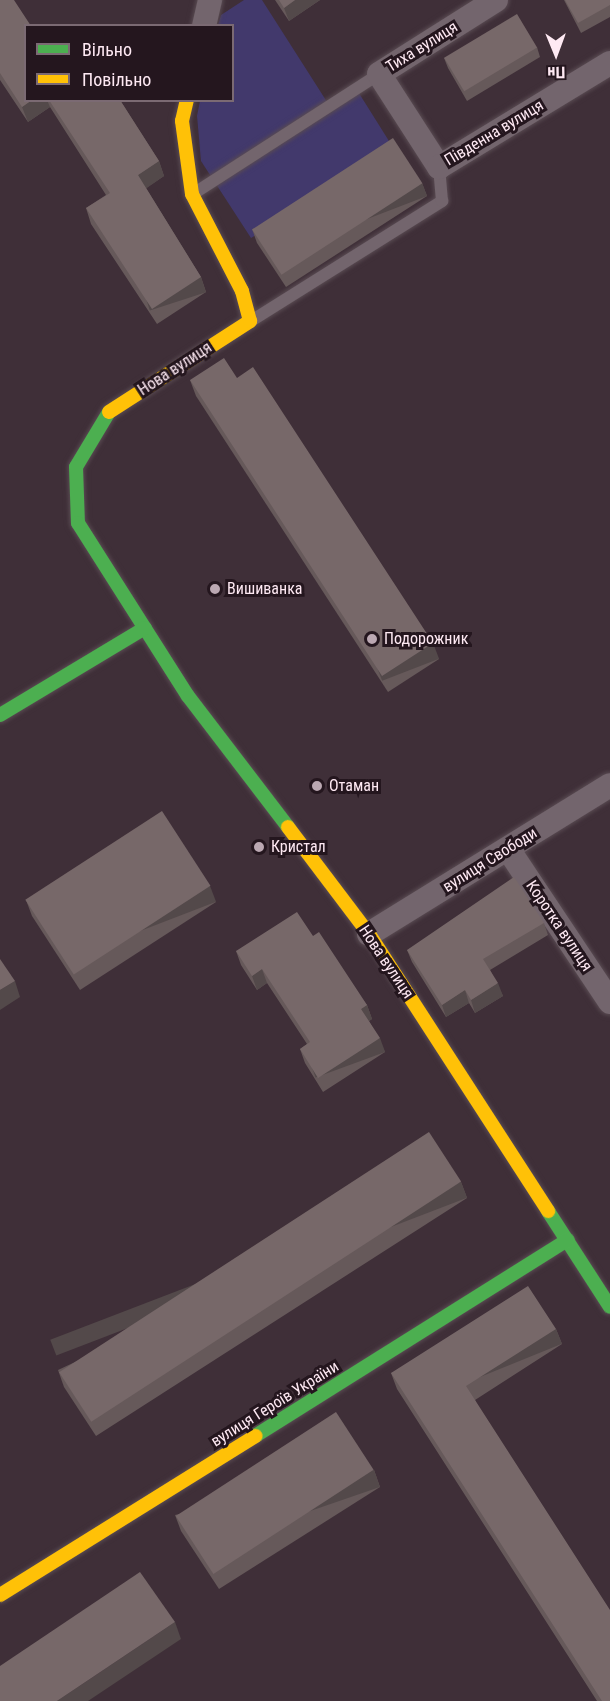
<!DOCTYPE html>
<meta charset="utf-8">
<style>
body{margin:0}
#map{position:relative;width:610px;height:1701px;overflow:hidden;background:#3f2f38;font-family:"Roboto Condensed",sans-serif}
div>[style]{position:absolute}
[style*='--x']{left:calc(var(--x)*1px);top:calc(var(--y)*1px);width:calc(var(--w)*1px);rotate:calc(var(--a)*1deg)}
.green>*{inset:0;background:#42396c}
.roads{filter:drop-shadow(0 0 2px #594b52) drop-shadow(0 0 2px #594b52)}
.lane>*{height:12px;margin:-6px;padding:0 6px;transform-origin:6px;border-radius:6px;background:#73656d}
.street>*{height:24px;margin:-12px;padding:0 12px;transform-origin:12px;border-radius:12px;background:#73656d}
.fast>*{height:14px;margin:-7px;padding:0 7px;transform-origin:7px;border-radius:7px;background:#4caf50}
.slow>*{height:14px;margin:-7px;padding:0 7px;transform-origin:7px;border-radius:7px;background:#ffc107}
.wall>*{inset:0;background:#66595a}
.shaded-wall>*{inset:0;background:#53494a;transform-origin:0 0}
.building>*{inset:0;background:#776869;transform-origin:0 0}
.dots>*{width:16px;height:16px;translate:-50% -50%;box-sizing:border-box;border:3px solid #24161e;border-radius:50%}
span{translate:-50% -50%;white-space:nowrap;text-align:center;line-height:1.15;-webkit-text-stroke:6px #24161e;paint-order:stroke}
.street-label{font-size:16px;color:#fee9f3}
.poi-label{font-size:16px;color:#fee9f3}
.left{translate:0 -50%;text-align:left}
.legend{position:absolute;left:24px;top:24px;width:210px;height:78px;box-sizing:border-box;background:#24161e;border:2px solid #7b6a73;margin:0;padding:8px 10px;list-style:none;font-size:18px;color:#fee9f3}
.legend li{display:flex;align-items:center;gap:12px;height:30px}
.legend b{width:30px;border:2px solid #7b6a73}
.north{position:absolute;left:526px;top:24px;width:60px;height:60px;-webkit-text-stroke:4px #24161e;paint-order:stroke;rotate:179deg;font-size:16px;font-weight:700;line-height:24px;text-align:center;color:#fee9f3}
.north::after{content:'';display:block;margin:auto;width:21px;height:27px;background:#fee9f3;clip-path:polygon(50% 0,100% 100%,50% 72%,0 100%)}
</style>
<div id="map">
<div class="green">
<div style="clip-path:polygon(244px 0,262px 0,329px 105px,357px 90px,394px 149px,251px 238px,201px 161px,197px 116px,200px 101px,232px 100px,232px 26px,218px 25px,221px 15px)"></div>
</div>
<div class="roads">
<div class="lane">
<div style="--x:193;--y:194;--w:221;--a:-32.8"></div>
<div style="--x:251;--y:321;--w:226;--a:-32.1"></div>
<div style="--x:442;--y:201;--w:34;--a:-95"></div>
</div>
<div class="street">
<div style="--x:496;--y:0;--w:138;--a:147.7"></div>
<div style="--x:379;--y:74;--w:111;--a:57.2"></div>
<div style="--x:439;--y:167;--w:200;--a:-31.3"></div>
<div style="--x:204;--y:26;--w:27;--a:-77"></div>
<div style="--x:508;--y:849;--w:184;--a:56.3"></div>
<div style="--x:369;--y:934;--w:283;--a:-31.7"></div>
</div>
<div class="fast">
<div style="--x:109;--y:412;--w:64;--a:121"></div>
<div style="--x:76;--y:467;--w:56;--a:88"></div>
<div style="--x:78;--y:523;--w:205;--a:57.6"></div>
<div style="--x:188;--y:696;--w:165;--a:52.6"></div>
<div style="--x:0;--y:715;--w:169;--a:-31"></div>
<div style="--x:548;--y:1211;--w:114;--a:57.1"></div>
<div style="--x:255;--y:1436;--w:369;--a:-32.1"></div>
</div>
<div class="slow">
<div style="--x:109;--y:412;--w:168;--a:-32.8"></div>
<div style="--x:250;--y:321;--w:31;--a:-105"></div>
<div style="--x:242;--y:291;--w:109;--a:-117.3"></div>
<div style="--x:192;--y:194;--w:74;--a:-97.8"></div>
<div style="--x:182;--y:121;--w:22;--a:-77"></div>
<div style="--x:288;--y:827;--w:134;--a:52.9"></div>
<div style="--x:369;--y:934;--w:330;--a:57.1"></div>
<div style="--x:0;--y:1595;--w:301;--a:-31.9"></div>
</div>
</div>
<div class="wall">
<div style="clip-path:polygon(0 0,26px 100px,120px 100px,159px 161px,164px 176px,146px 188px,201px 277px,206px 292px,157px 324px,91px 224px,86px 208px,106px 195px,50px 107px,28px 122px,0 80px)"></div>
<div style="clip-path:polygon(275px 0,320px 0,289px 21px)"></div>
<div style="clip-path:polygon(564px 0,610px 0,610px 17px,581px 33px)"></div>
<div style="clip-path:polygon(537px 47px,540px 57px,467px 101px,448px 68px,444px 58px)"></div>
<div style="clip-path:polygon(422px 183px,427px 196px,286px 287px,257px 243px,252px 229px)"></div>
<div style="clip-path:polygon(237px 378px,439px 659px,388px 692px,196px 396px,190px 380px)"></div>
<div style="clip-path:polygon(26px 900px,216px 902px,80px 990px,32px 916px)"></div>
<div style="clip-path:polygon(544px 923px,548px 935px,490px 970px,503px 996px,475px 1013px,469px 1003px,446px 1017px,412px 962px,407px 950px)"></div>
<div style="clip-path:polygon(313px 936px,367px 1005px,372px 1019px,369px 1021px,385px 1052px,323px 1092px,305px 1063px,300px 1049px,307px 1044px,267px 983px,257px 990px,241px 965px,236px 951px)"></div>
<div style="clip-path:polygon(461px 1182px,467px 1198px,96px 1436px,64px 1387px,58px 1370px)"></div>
<div style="clip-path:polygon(556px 1329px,562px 1344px,475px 1400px,610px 1701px,597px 1701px,397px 1389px,391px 1373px)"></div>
<div style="clip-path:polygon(374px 1470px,380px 1487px,219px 1589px,181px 1531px,175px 1515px)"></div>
</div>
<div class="shaded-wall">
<div style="clip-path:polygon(295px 0,320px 0,289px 21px,284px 8px)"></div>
<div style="clip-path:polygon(32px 100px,47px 100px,50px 107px,28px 122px,22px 107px)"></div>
<div style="clip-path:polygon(159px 161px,164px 176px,144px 190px,138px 175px)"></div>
<div style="left:422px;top:183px;width:14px;height:167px;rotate:69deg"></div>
<div style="left:201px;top:277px;width:16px;height:59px;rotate:72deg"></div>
<div style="left:433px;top:643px;width:17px;height:61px;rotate:69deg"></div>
<div style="left:210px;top:886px;width:17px;height:162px;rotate:69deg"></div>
<div style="clip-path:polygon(262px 969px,267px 983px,257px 990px,252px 976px)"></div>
<div style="clip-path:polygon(15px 981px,20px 997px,0 1010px,0 990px)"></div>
<div style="clip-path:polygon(498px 983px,503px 996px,475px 1013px,471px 1000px)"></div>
<div style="clip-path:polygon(465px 990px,469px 1003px,446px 1017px,442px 1005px)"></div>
<div style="clip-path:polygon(367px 1005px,372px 1019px,366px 1023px,361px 1009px)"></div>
<div style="left:380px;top:1038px;width:15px;height:74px;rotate:70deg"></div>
<div style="left:461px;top:1182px;width:17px;height:440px;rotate:69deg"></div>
<div style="left:556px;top:1329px;width:16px;height:107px;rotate:68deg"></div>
<div style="left:374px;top:1470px;width:18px;height:191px;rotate:71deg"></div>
<div style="clip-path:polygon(175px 1622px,181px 1639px,88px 1701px,57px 1701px)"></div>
</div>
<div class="building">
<div style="clip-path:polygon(0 0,14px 0,31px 26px,26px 26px,26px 100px,32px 100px,22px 107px,0 73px)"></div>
<div style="clip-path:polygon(279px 0,295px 0,284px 8px)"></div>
<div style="clip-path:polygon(565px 0,610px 0,610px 5px,578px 23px)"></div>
<div style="left:517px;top:14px;width:39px;height:85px;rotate:59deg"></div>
<div style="clip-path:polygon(49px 100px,120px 100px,159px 161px,138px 175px,201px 277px,152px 309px,86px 208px,110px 193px)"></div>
<div style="left:393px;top:138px;width:54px;height:168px;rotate:57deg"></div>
<div style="clip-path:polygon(224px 358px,237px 378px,253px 367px,433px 643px,382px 676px,190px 380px)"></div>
<div style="left:162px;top:811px;width:89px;height:163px;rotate:57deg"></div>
<div style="clip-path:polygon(514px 877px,544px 923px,483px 959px,498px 983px,471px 1000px,465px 990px,442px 1005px,407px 950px)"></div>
<div style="clip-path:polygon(297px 912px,313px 936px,319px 932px,367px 1005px,361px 1009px,380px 1038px,318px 1078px,300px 1049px,310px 1042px,262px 969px,252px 976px,236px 951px)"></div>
<div style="clip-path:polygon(0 959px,15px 981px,0 990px)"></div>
<div style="left:429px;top:1132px;width:59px;height:441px;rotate:57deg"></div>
<div style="clip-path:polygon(528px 1286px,556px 1329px,466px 1386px,610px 1610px,610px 1701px,602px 1701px,391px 1373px)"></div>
<div style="left:336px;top:1412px;width:69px;height:191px;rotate:57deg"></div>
<div style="clip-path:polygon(140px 1572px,175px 1622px,57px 1701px,0 1701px,0 1666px)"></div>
</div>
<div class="dots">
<div style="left:215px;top:589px;background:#bba8b2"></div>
<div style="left:372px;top:639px;background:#bba8b2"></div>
<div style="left:317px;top:786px;background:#bba8b2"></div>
<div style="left:259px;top:847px;background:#bba8b2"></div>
</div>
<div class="street-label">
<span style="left:422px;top:47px;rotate:-32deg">Тиха вулиця</span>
<span style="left:494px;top:133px;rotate:-31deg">Південна вулиця</span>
<span style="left:175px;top:369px;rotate:-33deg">Нова вулиця</span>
<span style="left:490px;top:860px;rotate:-32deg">вулиця Свободи</span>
<span style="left:559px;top:926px;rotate:56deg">Коротка вулиця</span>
<span style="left:386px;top:962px;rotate:56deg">Нова вулиця</span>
<span style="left:275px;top:1404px;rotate:-32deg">вулиця Героїв України</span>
</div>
<div class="poi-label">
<span class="left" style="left:227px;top:589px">Вишиванка</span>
<span class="left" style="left:384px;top:639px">Подорожник</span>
<span class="left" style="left:329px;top:786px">Отаман</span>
<span class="left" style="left:271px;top:847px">Кристал</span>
</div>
<ul class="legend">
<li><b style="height:8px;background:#4caf50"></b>Вільно</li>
<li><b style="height:8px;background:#ffc107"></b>Повільно</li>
</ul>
<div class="north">Пн</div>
</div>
